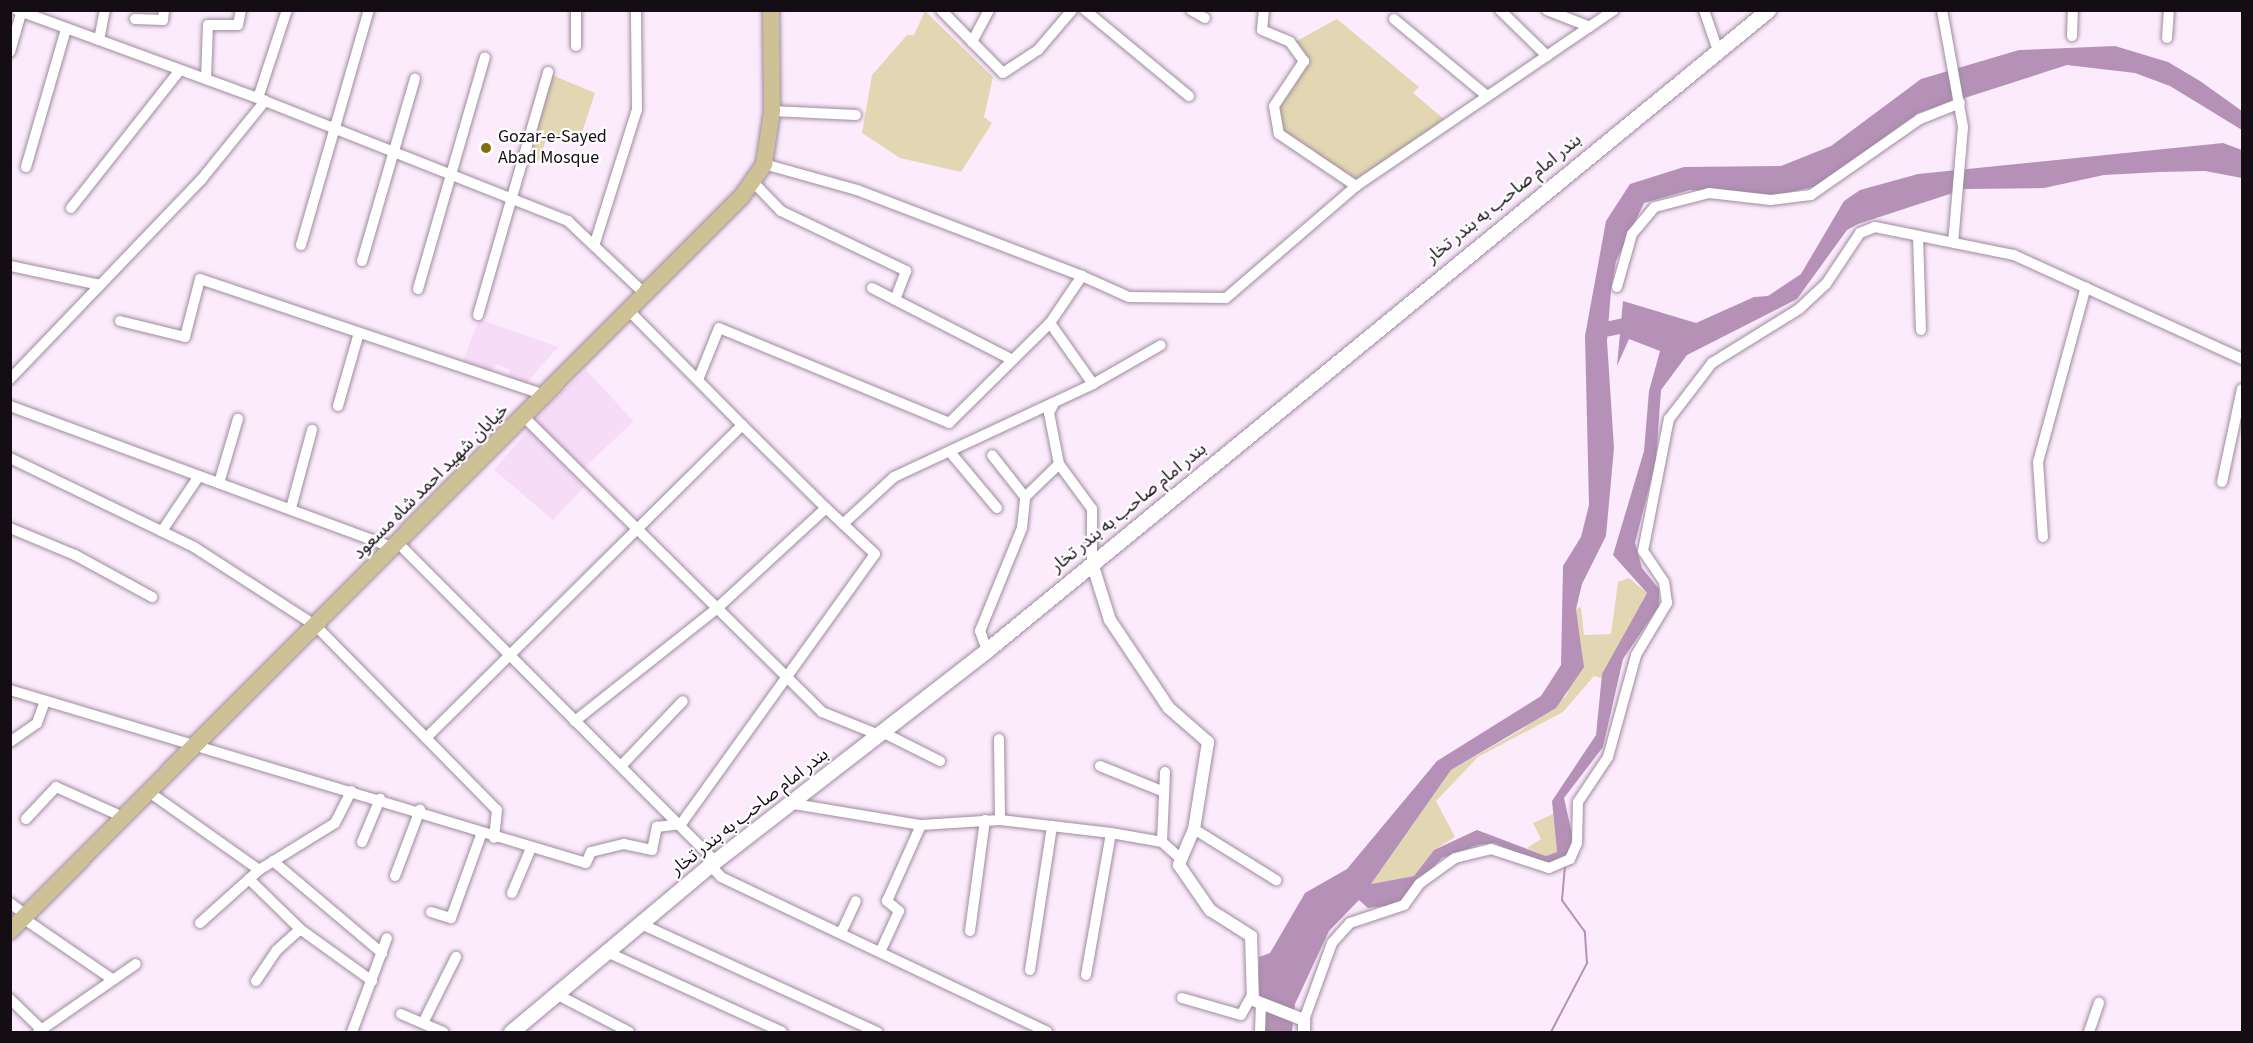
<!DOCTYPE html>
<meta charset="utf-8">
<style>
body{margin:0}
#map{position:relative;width:2253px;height:1043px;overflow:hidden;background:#fcebfd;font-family:"Source Sans 3","Noto Sans Arabic",sans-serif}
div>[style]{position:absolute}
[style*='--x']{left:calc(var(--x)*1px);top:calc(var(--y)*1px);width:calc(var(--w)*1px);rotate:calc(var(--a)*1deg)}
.built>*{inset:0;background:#f7dcf8;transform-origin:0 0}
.green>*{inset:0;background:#e2d7b2}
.water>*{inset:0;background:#b591b8}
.stream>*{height:2px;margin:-1px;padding:0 1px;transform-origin:1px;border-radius:1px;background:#b591b8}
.river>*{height:15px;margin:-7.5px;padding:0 7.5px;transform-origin:7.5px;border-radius:7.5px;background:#b591b8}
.roads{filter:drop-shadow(0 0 2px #9e8b9f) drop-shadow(0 0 2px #9e8b9f)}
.minor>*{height:10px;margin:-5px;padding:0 5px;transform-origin:5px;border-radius:5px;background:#fff}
.tertiary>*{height:12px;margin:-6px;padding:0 6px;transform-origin:6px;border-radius:6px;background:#fff}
.secondary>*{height:15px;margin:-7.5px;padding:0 7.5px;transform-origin:7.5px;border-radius:7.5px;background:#fff}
.primary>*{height:16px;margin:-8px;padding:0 8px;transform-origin:8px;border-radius:8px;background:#cdc195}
.dots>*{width:16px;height:16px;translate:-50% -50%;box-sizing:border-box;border:3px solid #fff;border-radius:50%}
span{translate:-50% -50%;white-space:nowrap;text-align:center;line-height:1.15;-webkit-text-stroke:4.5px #fff;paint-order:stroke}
.poi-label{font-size:18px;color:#140d14}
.left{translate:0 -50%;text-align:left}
.street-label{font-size:18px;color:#140d14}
.frame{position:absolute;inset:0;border:12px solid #140d14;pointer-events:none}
</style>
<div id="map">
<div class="built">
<div style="clip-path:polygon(479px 319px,558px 347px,524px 386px,507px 380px,510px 370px,496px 364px,491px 374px,462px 364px)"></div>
<div style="left:586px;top:370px;width:70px;height:74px;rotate:47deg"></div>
<div style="clip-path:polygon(529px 429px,584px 487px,553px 520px,494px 470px)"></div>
</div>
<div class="green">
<div style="clip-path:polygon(925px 11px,993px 77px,984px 117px,992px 123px,961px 172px,900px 158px,862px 133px,872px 75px,907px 35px,914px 35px)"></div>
<div style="clip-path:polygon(1337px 19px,1419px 87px,1413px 93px,1445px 120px,1355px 184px,1282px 133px,1277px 106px,1309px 63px,1291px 44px)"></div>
<div style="clip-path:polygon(552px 75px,595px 93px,579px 142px,548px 133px,539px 161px,526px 158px)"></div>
<div style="clip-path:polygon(1629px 578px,1647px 593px,1601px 678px,1594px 676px,1563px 712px,1478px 757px,1436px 801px,1455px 837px,1434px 850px,1414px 876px,1371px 884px,1451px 770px,1521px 730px,1566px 696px,1582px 651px,1576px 609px,1581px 607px,1584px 635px,1611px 634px,1618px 582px)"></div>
<div style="clip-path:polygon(1553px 814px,1557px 852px,1546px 856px,1527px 848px,1541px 839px,1533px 823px)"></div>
</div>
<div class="water">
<div style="clip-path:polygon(2115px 46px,2168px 62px,2200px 81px,2242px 111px,2242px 130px,2170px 86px,2135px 73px,2067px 65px,1918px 113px,1818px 186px,1771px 196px,1690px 190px,1644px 203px,1616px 261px,1611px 290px,1607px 341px,1614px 448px,1606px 536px,1582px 584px,1576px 609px,1584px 667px,1556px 708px,1451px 770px,1371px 884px,1414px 876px,1434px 850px,1477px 830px,1546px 856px,1557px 852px,1552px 801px,1596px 735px,1602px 674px,1647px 593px,1613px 555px,1644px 451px,1649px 391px,1660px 351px,1629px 339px,1617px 366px,1623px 301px,1696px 323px,1754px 297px,1768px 296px,1801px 274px,1844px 201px,1860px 190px,1918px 174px,2223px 143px,2242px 150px,2242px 178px,2205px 171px,2160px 172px,2104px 175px,2044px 188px,1965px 189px,1858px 224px,1847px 230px,1797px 299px,1687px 355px,1661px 390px,1656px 460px,1635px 543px,1642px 568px,1659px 589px,1659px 606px,1623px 659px,1603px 747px,1564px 798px,1574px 843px,1570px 854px,1550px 866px,1494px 843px,1478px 845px,1442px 858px,1397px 905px,1368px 908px,1359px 900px,1329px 931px,1295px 1004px,1292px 1032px,1261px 1032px,1265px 1002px,1258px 993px,1259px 957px,1270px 953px,1305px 893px,1347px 869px,1437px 761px,1541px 696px,1561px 665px,1563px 566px,1581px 537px,1589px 505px,1585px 336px,1606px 221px,1630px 184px,1684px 167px,1781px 166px,1831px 146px,1921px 79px,2019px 50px)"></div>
</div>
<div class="stream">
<div style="--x:1551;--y:1032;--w:78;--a:-62.4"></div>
<div style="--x:1587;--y:963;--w:31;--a:-94"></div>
<div style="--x:1585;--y:932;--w:39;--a:-126"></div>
<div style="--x:1562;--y:900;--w:36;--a:-85"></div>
</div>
<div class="river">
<div style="--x:1595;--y:331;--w:45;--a:-11.6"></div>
</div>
<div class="roads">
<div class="minor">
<div style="--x:17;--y:10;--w:264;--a:20.1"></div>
<div style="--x:265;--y:101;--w:326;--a:21.6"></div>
<div style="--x:568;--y:221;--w:105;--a:43.5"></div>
<div style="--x:941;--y:10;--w:88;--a:45.5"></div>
<div style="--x:1003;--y:73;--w:42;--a:-33.3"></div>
<div style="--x:1038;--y:50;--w:52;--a:-49.6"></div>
<div style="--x:1085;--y:10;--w:135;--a:39.6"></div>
<div style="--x:1191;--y:10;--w:16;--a:30"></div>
<div style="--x:1264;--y:10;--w:20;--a:96"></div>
<div style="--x:1262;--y:30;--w:30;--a:23"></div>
<div style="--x:1290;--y:42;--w:24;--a:54"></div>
<div style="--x:1304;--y:61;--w:54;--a:123.7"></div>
<div style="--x:1274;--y:106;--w:28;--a:80"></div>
<div style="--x:1279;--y:134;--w:93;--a:34"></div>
<div style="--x:1500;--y:10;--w:66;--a:44.4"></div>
<div style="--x:1547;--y:10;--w:46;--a:21.6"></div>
<div style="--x:1704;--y:10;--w:43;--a:71.1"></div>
<div style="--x:1942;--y:10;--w:119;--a:79.8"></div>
<div style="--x:1963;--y:127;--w:116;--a:94.9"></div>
<div style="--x:135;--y:19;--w:28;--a:2"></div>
<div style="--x:163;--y:20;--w:10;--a:-84"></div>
<div style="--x:1394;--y:19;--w:121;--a:39.6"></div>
<div style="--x:2072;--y:36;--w:26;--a:-88"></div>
<div style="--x:2167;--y:38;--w:28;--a:-86"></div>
<div style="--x:99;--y:40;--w:31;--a:-79"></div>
<div style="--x:972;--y:42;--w:36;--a:-62"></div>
<div style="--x:576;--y:46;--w:36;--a:-90"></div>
<div style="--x:10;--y:52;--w:44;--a:-74.1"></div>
<div style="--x:206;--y:79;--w:54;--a:-87.9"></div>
<div style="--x:208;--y:25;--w:30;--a:0"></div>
<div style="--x:238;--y:25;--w:15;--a:-79"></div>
<div style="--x:258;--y:98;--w:93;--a:-71.8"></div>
<div style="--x:772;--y:111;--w:84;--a:2.7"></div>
<div style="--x:764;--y:164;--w:97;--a:15.6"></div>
<div style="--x:857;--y:190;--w:241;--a:20.9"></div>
<div style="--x:26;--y:167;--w:144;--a:-73.8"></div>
<div style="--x:753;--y:182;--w:40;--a:46"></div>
<div style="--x:781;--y:211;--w:139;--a:25.6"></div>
<div style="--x:906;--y:271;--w:31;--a:111"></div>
<div style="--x:71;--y:208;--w:176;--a:-51.7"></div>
<div style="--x:1918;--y:236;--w:94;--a:88.2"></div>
<div style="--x:301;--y:245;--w:245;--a:-73.9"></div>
<div style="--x:594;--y:246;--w:143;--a:-72.5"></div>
<div style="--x:637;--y:110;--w:100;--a:-90.6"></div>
<div style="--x:362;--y:261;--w:190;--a:-73.8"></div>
<div style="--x:10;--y:266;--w:92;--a:11.9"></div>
<div style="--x:1617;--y:287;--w:55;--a:-74.2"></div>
<div style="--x:1632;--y:234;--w:35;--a:-50"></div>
<div style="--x:1655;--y:207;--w:56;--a:-14.5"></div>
<div style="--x:1709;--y:193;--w:62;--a:6.4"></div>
<div style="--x:1771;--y:200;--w:40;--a:-7.1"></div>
<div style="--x:1811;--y:195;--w:133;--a:-34.9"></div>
<div style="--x:1920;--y:119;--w:43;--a:-21.8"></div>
<div style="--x:872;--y:288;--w:158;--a:27.1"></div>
<div style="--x:418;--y:289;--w:241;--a:-73.9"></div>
<div style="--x:478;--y:315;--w:253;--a:-73.9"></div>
<div style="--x:120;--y:321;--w:67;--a:13.8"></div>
<div style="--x:185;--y:337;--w:60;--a:-75.5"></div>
<div style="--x:200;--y:279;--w:363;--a:18.6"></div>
<div style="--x:10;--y:379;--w:276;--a:-46.2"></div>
<div style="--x:201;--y:180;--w:102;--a:-51"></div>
<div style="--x:698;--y:380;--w:56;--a:-68"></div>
<div style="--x:719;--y:328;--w:249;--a:22.4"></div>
<div style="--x:949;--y:423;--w:142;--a:-44.7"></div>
<div style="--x:1093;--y:384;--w:78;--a:-29.8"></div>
<div style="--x:1053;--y:405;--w:9;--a:117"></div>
<div style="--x:1049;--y:413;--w:52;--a:78.9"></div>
<div style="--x:1059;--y:464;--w:56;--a:53.7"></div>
<div style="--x:1092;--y:509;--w:54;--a:90"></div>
<div style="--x:10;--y:406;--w:408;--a:20.3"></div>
<div style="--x:338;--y:406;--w:76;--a:-74"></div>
<div style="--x:523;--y:416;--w:421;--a:44.7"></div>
<div style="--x:822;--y:712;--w:61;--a:22"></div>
<div style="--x:742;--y:425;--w:118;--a:44.7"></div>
<div style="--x:950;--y:452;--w:73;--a:50"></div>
<div style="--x:10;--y:458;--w:204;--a:25.8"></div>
<div style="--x:194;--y:547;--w:145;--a:32.9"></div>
<div style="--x:316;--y:626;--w:258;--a:45.5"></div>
<div style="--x:497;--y:810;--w:28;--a:96"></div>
<div style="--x:2222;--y:482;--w:95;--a:-77.9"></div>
<div style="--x:219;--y:483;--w:67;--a:-73.5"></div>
<div style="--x:1025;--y:497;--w:47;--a:-44.1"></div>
<div style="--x:291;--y:508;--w:81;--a:-74.9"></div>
<div style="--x:843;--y:524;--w:69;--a:-42.7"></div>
<div style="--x:894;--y:477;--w:220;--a:-25"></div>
<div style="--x:1093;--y:384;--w:75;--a:-125.2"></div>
<div style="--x:1050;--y:323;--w:57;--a:-55.8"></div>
<div style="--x:1082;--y:276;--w:51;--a:24.1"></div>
<div style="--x:1129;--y:297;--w:97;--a:0.6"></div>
<div style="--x:1226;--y:298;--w:172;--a:-40.7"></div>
<div style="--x:1356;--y:186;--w:312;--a:-34.3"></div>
<div style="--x:10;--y:528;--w:70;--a:22.6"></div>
<div style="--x:75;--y:555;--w:88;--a:28.6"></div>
<div style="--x:162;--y:531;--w:66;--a:-56.1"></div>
<div style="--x:2043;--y:537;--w:75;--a:-93.8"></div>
<div style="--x:2038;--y:462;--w:181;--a:-74.7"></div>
<div style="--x:398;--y:543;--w:449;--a:45.1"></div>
<div style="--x:987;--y:650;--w:20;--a:-110"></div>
<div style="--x:980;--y:631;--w:111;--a:-67.8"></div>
<div style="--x:1022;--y:528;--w:31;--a:-84"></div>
<div style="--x:1025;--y:497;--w:53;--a:-128.2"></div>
<div style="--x:10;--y:690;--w:601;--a:16.72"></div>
<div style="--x:586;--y:863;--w:12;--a:-66"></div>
<div style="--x:591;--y:852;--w:34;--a:-14"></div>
<div style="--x:624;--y:844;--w:29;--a:12"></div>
<div style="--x:652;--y:850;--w:24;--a:-78"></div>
<div style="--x:657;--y:827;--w:24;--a:-7"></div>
<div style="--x:681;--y:824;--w:332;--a:-54.3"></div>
<div style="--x:875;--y:554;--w:67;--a:-136.8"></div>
<div style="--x:826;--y:508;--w:151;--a:137.4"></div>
<div style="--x:715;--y:610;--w:179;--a:141.6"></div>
<div style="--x:882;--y:732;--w:65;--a:26.6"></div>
<div style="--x:426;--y:738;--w:445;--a:-44.7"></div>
<div style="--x:742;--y:425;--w:162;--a:-134.7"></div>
<div style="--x:999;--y:739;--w:81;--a:89.3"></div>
<div style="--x:10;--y:742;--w:33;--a:-35"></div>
<div style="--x:37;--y:723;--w:23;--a:-70"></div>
<div style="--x:622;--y:765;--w:88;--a:-46.4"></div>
<div style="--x:1100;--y:766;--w:69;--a:22.1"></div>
<div style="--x:149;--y:792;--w:135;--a:35.3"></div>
<div style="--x:794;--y:804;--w:129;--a:9.4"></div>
<div style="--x:921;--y:825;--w:79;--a:-3.6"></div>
<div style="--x:1000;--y:820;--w:112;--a:6.7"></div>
<div style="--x:1111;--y:833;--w:52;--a:10"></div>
<div style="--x:1162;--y:842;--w:24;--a:42"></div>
<div style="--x:26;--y:819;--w:44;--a:-46.8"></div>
<div style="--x:56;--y:787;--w:73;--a:24.1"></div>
<div style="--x:1194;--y:829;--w:97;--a:31.9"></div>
<div style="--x:362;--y:842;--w:47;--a:-67.3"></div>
<div style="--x:1162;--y:842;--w:70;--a:-87.5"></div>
<div style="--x:273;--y:861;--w:143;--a:40.2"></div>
<div style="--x:710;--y:865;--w:16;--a:47"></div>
<div style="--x:721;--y:877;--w:361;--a:25.4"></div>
<div style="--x:395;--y:876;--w:71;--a:-69.3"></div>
<div style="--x:249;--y:879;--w:71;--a:44.4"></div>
<div style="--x:300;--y:929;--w:89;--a:35.8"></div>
<div style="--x:512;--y:893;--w:49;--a:-67.1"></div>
<div style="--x:10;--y:903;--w:20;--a:37"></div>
<div style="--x:431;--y:912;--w:21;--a:17"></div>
<div style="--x:451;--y:918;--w:88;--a:-70.1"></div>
<div style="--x:23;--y:918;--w:108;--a:34.4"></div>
<div style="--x:200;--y:923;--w:79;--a:-41.9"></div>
<div style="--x:259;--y:870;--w:89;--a:-31.7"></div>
<div style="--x:335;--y:823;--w:36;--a:-63"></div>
<div style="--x:641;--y:924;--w:260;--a:24.6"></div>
<div style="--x:970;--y:931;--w:112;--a:-82.3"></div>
<div style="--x:841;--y:933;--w:35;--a:-65"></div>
<div style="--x:881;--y:950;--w:43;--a:-65.2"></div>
<div style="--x:899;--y:911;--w:16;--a:-140"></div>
<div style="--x:887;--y:901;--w:83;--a:-65.9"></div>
<div style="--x:609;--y:953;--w:190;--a:24.5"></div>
<div style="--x:1030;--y:970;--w:146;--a:-81.3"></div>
<div style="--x:1086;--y:975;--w:144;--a:-80"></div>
<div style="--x:256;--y:981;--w:37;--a:-56"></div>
<div style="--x:277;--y:950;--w:31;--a:-42"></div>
<div style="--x:558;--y:995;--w:80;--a:27.5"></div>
<div style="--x:1182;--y:998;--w:61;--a:16.1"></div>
<div style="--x:1241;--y:1015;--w:21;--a:-61"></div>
<div style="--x:10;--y:999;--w:45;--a:44.1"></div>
<div style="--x:401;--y:1014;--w:46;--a:23.2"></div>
<div style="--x:1304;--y:1020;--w:82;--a:-70"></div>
<div style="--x:1332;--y:943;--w:27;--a:-48"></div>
<div style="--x:1350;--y:923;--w:57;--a:-18.4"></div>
<div style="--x:1404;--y:905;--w:26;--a:-54"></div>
<div style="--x:1419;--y:884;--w:44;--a:-35.8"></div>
<div style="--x:1455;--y:858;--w:37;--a:-14"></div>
<div style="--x:1491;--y:849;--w:61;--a:18.1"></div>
<div style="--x:1549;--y:868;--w:23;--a:-23"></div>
<div style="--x:1570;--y:859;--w:17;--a:-66"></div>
<div style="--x:1577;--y:843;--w:41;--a:-88.6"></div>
<div style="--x:1578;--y:802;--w:54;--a:-56.3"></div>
<div style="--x:1608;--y:757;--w:106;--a:-74.6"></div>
<div style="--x:1636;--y:655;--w:61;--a:-59.2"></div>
<div style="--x:1667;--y:603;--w:21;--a:-98"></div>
<div style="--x:1664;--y:582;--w:37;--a:-124"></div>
<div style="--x:1643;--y:551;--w:135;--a:-78.9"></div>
<div style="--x:1669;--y:419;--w:71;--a:-52.5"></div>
<div style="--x:1712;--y:363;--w:102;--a:-31.8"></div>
<div style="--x:1799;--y:309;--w:37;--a:-43"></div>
<div style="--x:1826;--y:284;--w:61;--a:-56.3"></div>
<div style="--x:1860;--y:233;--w:16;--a:-22"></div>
<div style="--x:1875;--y:227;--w:142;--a:11.4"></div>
<div style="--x:2014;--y:255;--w:251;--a:24.5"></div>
<div style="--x:423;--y:1023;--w:74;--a:-63.4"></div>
<div style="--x:38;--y:1032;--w:119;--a:-34.8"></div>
<div style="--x:352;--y:1032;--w:100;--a:-69.6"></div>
<div style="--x:1260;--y:1032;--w:26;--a:-88"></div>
<div style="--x:2089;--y:1032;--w:31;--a:-71"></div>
</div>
<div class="tertiary">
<div style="--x:1092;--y:563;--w:60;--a:72.5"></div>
<div style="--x:1110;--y:620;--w:106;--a:56.2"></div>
<div style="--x:1169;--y:708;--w:52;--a:41.1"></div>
<div style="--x:1208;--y:742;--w:88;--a:99.1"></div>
<div style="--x:1194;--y:829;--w:39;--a:113"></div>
<div style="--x:1179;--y:865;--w:55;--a:55.4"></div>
<div style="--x:1210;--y:910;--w:49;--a:32.4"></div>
<div style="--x:1251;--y:936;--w:64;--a:88.2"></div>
<div style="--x:1253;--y:1000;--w:55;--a:21.4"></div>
<div style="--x:1304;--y:1020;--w:12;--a:90"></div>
</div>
<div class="secondary">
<div style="--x:511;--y:1032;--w:260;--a:-40"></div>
<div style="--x:710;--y:865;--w:351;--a:-37.8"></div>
<div style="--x:987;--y:650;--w:1010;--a:-39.33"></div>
</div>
<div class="primary">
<div style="--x:10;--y:931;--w:1037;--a:-45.12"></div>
<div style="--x:742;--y:196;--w:39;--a:-55"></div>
<div style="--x:764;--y:164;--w:54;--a:-81.4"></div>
<div style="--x:772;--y:111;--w:101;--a:-90.6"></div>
</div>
</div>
<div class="dots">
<div style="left:486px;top:148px;background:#846d0a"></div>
</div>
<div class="poi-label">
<span class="left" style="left:498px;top:148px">Gozar-e-Sayed<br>Abad Mosque</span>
</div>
<div class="street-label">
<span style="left:1504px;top:199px;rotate:-39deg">بندر امام صاحب به بندر تخار</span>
<span style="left:431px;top:482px;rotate:-45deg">خیابان شهید احمد شاه مسعود</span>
<span style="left:1129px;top:508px;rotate:-39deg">بندر امام صاحب به بندر تخار</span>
<span style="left:750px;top:812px;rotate:-38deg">بندر امام صاحب به بندر تخار</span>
</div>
<div class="frame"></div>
</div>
